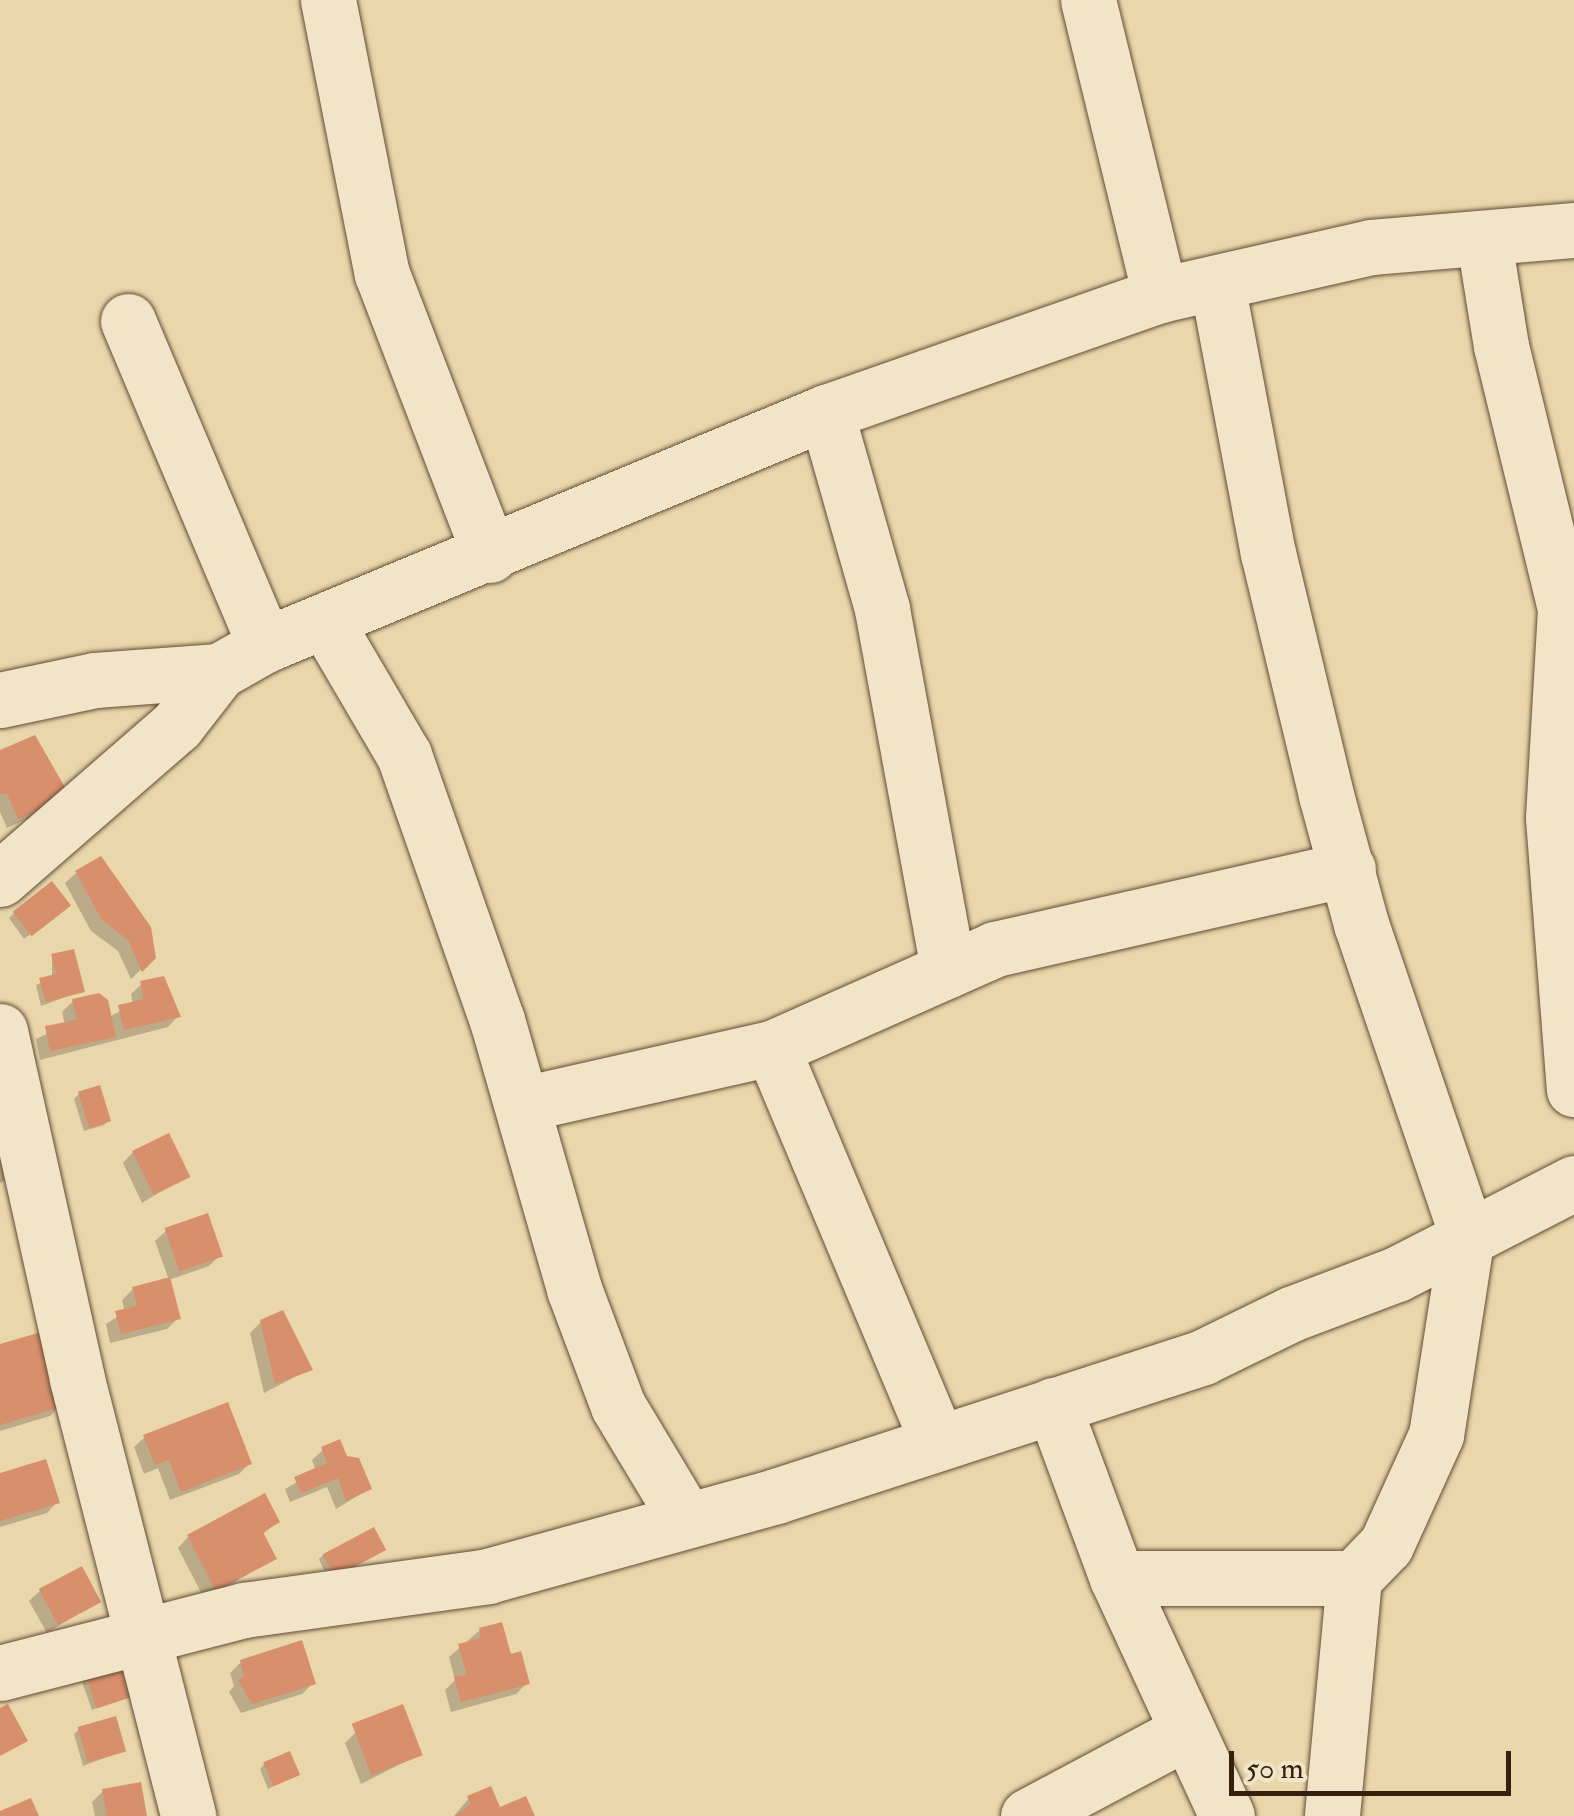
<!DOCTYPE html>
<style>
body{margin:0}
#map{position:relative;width:1574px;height:1816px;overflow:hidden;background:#ead6ab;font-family:"IM FELL Double Pica",serif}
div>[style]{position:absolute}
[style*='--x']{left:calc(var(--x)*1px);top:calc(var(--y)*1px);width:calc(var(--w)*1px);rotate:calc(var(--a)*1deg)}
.shadow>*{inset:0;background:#0003}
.building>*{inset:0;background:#d88f6c;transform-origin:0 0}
.roads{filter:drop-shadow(0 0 2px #644d35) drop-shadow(0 0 2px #644d35)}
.minor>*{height:55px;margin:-27.5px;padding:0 27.5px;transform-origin:27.5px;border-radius:27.5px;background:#f1e4c8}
span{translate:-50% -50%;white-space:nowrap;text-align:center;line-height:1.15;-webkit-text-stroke:9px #f1e4c8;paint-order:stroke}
.scale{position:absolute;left:1229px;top:1751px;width:282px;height:45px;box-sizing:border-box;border:5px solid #371f0e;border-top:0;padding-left:12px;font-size:30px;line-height:35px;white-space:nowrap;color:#371f0e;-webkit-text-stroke:8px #f1e4c8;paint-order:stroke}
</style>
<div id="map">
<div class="shadow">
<div style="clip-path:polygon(0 753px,56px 806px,7px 828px,0 812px)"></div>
<div style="clip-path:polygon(76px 873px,154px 957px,131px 979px,118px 951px,91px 931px,65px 883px)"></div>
<div style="clip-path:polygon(63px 910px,24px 939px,9px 918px,14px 913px)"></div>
<div style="clip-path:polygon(52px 956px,82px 991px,41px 1006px,36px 985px,52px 978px)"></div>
<div style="clip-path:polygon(142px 984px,178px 1016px,168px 1027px,40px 1060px,36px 1039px,65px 1025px,62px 1012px,73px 1001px,109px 1017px,133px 1004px,131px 994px)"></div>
<div style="clip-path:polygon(79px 1094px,109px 1120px,104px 1125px,84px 1131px,74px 1099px)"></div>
<div style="clip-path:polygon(133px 1152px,187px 1176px,142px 1203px,123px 1163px)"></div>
<div style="clip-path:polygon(0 1156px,6px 1180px,0 1183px)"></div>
<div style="clip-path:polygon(166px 1231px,220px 1255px,209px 1266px,169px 1280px,178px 1318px,167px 1329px,110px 1343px,106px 1324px,125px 1312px,122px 1300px,133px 1289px,169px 1280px,155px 1241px)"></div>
<div style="clip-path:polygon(261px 1322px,310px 1369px,264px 1393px,250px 1333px)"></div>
<div style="clip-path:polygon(0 1346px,61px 1405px,50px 1416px,0 1431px)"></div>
<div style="clip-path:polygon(145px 1437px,249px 1464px,239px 1474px,170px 1500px,158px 1468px,144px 1474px,134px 1447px)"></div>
<div style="clip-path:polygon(323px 1450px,345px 1458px,369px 1489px,336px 1509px,327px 1487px,290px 1502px,285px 1489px,316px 1471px,312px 1460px)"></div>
<div style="clip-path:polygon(0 1475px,57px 1502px,47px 1513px,0 1527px)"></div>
<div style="clip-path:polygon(277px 1522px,262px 1535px,274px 1558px,205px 1600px,178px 1548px,188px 1537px)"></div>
<div style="clip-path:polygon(383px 1549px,328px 1579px,319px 1559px,323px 1555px)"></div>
<div style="clip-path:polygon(40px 1591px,98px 1601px,47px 1633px,29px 1601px)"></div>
<div style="clip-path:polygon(480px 1630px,527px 1683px,516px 1694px,451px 1712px,445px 1690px,455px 1680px,449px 1657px)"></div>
<div style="clip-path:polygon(241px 1662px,313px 1683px,302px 1694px,241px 1713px,229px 1692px,234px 1686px,230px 1673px)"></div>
<div style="clip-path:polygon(87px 1677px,128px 1696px,92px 1710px,82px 1682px)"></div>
<div style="clip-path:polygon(79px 1729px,123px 1751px,83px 1766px,74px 1734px)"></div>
<div style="clip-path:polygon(356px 1732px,420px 1754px,361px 1784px,345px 1743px)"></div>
<div style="clip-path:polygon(264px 1764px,297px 1774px,268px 1789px,260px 1769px)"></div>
<div style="clip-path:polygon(103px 1791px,144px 1816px,95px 1816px,92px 1802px)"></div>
<div style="clip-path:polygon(469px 1798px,499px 1811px,532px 1816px,454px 1816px)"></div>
</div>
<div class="building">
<div style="clip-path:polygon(35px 735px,70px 796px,18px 819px,7px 794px,0 794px,0 750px)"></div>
<div style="clip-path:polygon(101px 856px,151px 927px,156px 958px,142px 972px,128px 940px,102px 920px,75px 871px)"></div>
<div style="left:52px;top:881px;width:31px;height:50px;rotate:52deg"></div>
<div style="clip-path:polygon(74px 949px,85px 992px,46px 1002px,39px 978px,56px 974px,51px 954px)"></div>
<div style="clip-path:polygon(164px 976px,181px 1017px,124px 1030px,118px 1005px,144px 999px,140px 981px)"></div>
<div style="clip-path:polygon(99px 993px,108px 1000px,116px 1037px,50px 1051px,45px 1026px,77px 1020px,72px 999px)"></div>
<div style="left:100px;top:1085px;width:38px;height:23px;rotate:73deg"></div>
<div style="left:169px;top:1133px;width:49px;height:41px;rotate:64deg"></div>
<div style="left:208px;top:1213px;width:46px;height:46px;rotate:71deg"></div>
<div style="clip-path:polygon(170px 1277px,181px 1319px,121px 1334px,115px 1311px,137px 1306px,132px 1287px)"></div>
<div style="clip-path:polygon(283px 1310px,313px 1370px,275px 1384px,260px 1320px)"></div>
<div style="clip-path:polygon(55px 1328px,64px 1406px,0 1425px,0 1344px)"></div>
<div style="clip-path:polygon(228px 1402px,252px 1464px,181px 1492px,169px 1460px,155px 1465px,143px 1435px)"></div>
<div style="clip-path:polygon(340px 1439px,347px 1456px,359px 1458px,372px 1489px,346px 1501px,338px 1478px,301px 1493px,294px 1477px,327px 1463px,321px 1447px)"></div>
<div style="clip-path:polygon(46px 1459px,60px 1503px,0 1521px,0 1473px)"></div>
<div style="clip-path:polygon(265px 1493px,280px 1522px,263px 1532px,277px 1559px,216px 1591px,187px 1535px)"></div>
<div style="left:374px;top:1527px;width:26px;height:58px;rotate:62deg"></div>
<div style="left:82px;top:1566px;width:41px;height:49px;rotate:62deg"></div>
<div style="clip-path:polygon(502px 1622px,511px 1654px,521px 1651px,530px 1684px,461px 1702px,454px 1677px,467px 1675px,458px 1644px,481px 1638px,479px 1628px)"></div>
<div style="clip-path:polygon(302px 1640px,316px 1684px,252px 1704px,238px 1680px,244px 1676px,240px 1660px)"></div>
<div style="left:120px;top:1664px;width:35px;height:36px;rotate:72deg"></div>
<div style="clip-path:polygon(8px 1704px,28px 1741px,0 1756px,0 1708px)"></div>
<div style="left:403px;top:1704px;width:55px;height:55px;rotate:69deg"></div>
<div style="left:116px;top:1716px;width:37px;height:40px;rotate:74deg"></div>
<div style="left:290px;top:1751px;width:26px;height:29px;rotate:67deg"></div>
<div style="clip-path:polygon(141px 1782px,147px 1816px,107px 1816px,102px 1789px)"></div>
<div style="clip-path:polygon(491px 1786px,500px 1807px,526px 1796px,535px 1816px,455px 1816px,471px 1804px,467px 1796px)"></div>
<div style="clip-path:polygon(31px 1798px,39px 1816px,0 1816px,0 1811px)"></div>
</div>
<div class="roads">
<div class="minor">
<div style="--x:328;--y:0;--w:279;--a:78.9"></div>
<div style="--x:382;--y:274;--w:301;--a:69"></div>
<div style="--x:1088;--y:0;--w:304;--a:76.3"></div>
<div style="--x:1484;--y:241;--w:106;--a:80.8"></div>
<div style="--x:1501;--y:346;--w:271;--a:76.3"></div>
<div style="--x:1565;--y:609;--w:209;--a:93.3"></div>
<div style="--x:1553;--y:818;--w:272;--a:85.6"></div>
<div style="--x:1217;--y:284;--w:274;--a:79.3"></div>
<div style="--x:1268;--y:553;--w:249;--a:76.5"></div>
<div style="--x:1326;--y:795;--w:134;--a:74.8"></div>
<div style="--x:1361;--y:924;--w:329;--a:71.2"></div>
<div style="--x:1467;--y:1235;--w:202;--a:98.8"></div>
<div style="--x:1436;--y:1435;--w:121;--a:114.4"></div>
<div style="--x:1386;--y:1545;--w:46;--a:134.1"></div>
<div style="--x:1354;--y:1578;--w:239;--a:95.3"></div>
<div style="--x:128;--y:321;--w:352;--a:67.1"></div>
<div style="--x:826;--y:412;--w:205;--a:74.1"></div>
<div style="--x:882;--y:609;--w:367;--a:79.6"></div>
<div style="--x:327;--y:624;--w:152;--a:59.6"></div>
<div style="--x:404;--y:755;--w:281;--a:70.7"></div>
<div style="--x:497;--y:1020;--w:280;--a:74"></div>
<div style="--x:574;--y:1289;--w:125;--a:69.4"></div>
<div style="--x:618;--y:1406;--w:132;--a:59"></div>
<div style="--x:0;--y:700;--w:97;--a:-11.9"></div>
<div style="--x:95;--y:680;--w:124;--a:-4.2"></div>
<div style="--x:219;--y:671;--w:53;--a:-29.5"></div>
<div style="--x:265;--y:645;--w:607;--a:-22.55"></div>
<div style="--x:826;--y:412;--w:354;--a:-19.3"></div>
<div style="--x:1160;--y:295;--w:216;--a:-12.8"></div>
<div style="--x:1371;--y:247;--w:204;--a:-4.8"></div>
<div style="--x:0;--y:879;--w:235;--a:-41"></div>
<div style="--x:177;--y:725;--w:68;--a:-52.1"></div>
<div style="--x:0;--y:1031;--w:356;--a:77.5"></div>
<div style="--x:77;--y:1379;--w:451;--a:75.7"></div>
<div style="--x:772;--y:1048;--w:428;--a:67.2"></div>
<div style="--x:523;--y:1104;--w:255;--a:-12.7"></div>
<div style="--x:772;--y:1048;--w:244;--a:-23.9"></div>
<div style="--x:995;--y:949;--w:362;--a:-12.8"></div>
<div style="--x:1053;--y:1405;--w:184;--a:69.7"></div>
<div style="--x:1117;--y:1578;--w:262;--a:65.2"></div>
<div style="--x:1117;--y:1578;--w:237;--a:0"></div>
<div style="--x:0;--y:1673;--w:252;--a:-14.5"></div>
<div style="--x:244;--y:1610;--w:246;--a:-7.9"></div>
<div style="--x:488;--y:1576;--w:299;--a:-15.5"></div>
<div style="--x:776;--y:1496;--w:449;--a:-18"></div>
<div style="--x:1203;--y:1357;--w:98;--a:-26"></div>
<div style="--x:1291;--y:1314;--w:113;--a:-20.7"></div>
<div style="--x:1397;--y:1274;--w:199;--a:-27.2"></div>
<div style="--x:1028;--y:1816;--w:177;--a:-28"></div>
</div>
</div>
<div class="scale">50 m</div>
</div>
